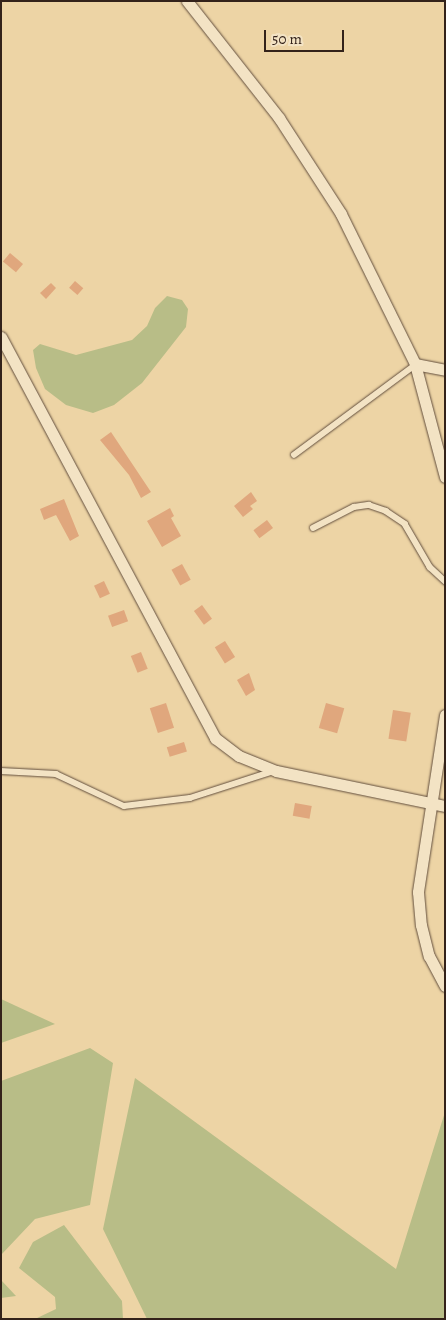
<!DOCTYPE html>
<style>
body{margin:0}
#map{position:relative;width:446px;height:1320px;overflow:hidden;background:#edd4a5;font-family:Alegreya,serif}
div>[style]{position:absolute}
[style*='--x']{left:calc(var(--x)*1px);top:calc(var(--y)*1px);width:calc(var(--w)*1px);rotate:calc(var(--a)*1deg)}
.green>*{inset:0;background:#b8bd87}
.building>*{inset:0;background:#e0a77d;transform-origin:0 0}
.roads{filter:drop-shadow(0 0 1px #624e3d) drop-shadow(0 0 1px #624e3d)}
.lane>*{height:5.5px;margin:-2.75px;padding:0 2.75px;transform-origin:2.75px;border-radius:2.75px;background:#f3e3c4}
.street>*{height:11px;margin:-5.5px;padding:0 5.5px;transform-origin:5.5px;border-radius:5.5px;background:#f3e3c4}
span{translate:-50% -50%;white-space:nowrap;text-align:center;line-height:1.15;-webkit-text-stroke:4px #f3e3c4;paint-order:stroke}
.frame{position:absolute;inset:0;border:2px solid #33221a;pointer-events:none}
.scale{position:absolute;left:264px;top:30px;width:80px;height:22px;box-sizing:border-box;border:2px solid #33221a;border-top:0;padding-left:6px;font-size:15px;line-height:18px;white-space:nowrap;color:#33221a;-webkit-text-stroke:4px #f3e3c4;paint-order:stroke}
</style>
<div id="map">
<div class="green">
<div style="clip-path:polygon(167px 296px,182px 300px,188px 309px,186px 327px,142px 383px,114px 405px,93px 413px,66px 405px,45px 389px,36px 368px,33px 350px,40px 344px,76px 355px,132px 340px,147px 326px,155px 308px)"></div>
<div style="clip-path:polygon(1px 999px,55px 1024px,1px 1043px)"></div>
<div style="clip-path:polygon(90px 1048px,113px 1063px,90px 1205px,35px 1219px,1px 1255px,1px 1081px)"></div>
<div style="clip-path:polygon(135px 1078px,396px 1269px,445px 1112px,445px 1319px,147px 1319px,103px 1229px)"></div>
<div style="clip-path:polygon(64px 1225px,122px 1301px,123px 1319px,35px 1319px,56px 1309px,55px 1297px,19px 1268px,33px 1242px)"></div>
<div style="clip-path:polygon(1px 1280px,16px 1296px,1px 1298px)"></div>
</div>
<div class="building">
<div style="left:10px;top:253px;width:17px;height:11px;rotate:40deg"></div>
<div style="left:75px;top:281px;width:11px;height:9px;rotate:41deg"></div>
<div style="clip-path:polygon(51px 283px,56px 288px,46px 299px,40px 293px)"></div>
<div style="clip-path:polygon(111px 432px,151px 492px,141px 498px,129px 475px,100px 440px)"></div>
<div style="clip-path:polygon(251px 492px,257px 501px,250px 506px,253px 509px,243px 517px,234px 506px)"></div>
<div style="clip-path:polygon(64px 499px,79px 536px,70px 541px,56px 515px,44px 520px,40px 509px)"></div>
<div style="clip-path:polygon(170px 508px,174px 516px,171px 518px,181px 536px,162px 547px,147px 521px)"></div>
<div style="left:267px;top:520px;width:10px;height:17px;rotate:53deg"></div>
<div style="left:182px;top:564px;width:18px;height:12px;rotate:61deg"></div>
<div style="left:104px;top:581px;width:14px;height:11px;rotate:65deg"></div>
<div style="left:202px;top:605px;width:17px;height:10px;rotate:54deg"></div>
<div style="left:124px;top:610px;width:12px;height:17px;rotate:70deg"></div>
<div style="left:225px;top:641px;width:19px;height:12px;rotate:58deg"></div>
<div style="left:141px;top:652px;width:18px;height:11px;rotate:68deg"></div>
<div style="clip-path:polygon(249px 673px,255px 690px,246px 696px,237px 680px)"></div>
<div style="left:166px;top:703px;width:26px;height:17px;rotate:72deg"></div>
<div style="left:326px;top:703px;width:19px;height:26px;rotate:16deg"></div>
<div style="left:393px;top:710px;width:18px;height:29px;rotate:9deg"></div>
<div style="left:184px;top:742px;width:10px;height:18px;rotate:73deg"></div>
<div style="left:295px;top:803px;width:17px;height:13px;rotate:10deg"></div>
</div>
<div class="roads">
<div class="lane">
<div style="--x:294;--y:455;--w:151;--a:-36.6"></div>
<div style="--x:313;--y:528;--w:46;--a:-27.1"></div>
<div style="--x:354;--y:507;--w:15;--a:-8"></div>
<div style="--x:369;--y:505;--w:18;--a:19"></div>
<div style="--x:386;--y:511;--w:23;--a:34"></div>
<div style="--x:405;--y:524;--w:50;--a:59.8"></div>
<div style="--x:430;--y:567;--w:21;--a:43"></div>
<div style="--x:1;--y:771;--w:55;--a:3.1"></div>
<div style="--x:56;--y:774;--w:75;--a:25.2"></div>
<div style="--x:124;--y:806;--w:66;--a:-6.9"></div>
<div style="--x:190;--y:798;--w:88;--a:-17.8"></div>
</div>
<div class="street">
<div style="--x:187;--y:1;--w:149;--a:51.8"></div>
<div style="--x:279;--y:118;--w:114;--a:57.1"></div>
<div style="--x:341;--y:214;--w:167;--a:63.7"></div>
<div style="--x:415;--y:364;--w:117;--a:75.1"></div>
<div style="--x:1;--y:337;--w:455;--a:61.9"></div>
<div style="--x:215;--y:738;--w:30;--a:37"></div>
<div style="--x:239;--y:756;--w:40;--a:22"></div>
<div style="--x:276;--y:771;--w:173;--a:11.7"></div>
<div style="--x:415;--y:364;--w:31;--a:11"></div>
<div style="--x:445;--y:715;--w:179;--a:98.7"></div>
<div style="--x:418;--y:892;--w:33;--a:85"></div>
<div style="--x:421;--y:925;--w:32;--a:76"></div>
<div style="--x:429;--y:956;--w:34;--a:62"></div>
</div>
</div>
<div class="frame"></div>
<div class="scale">50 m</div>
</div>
